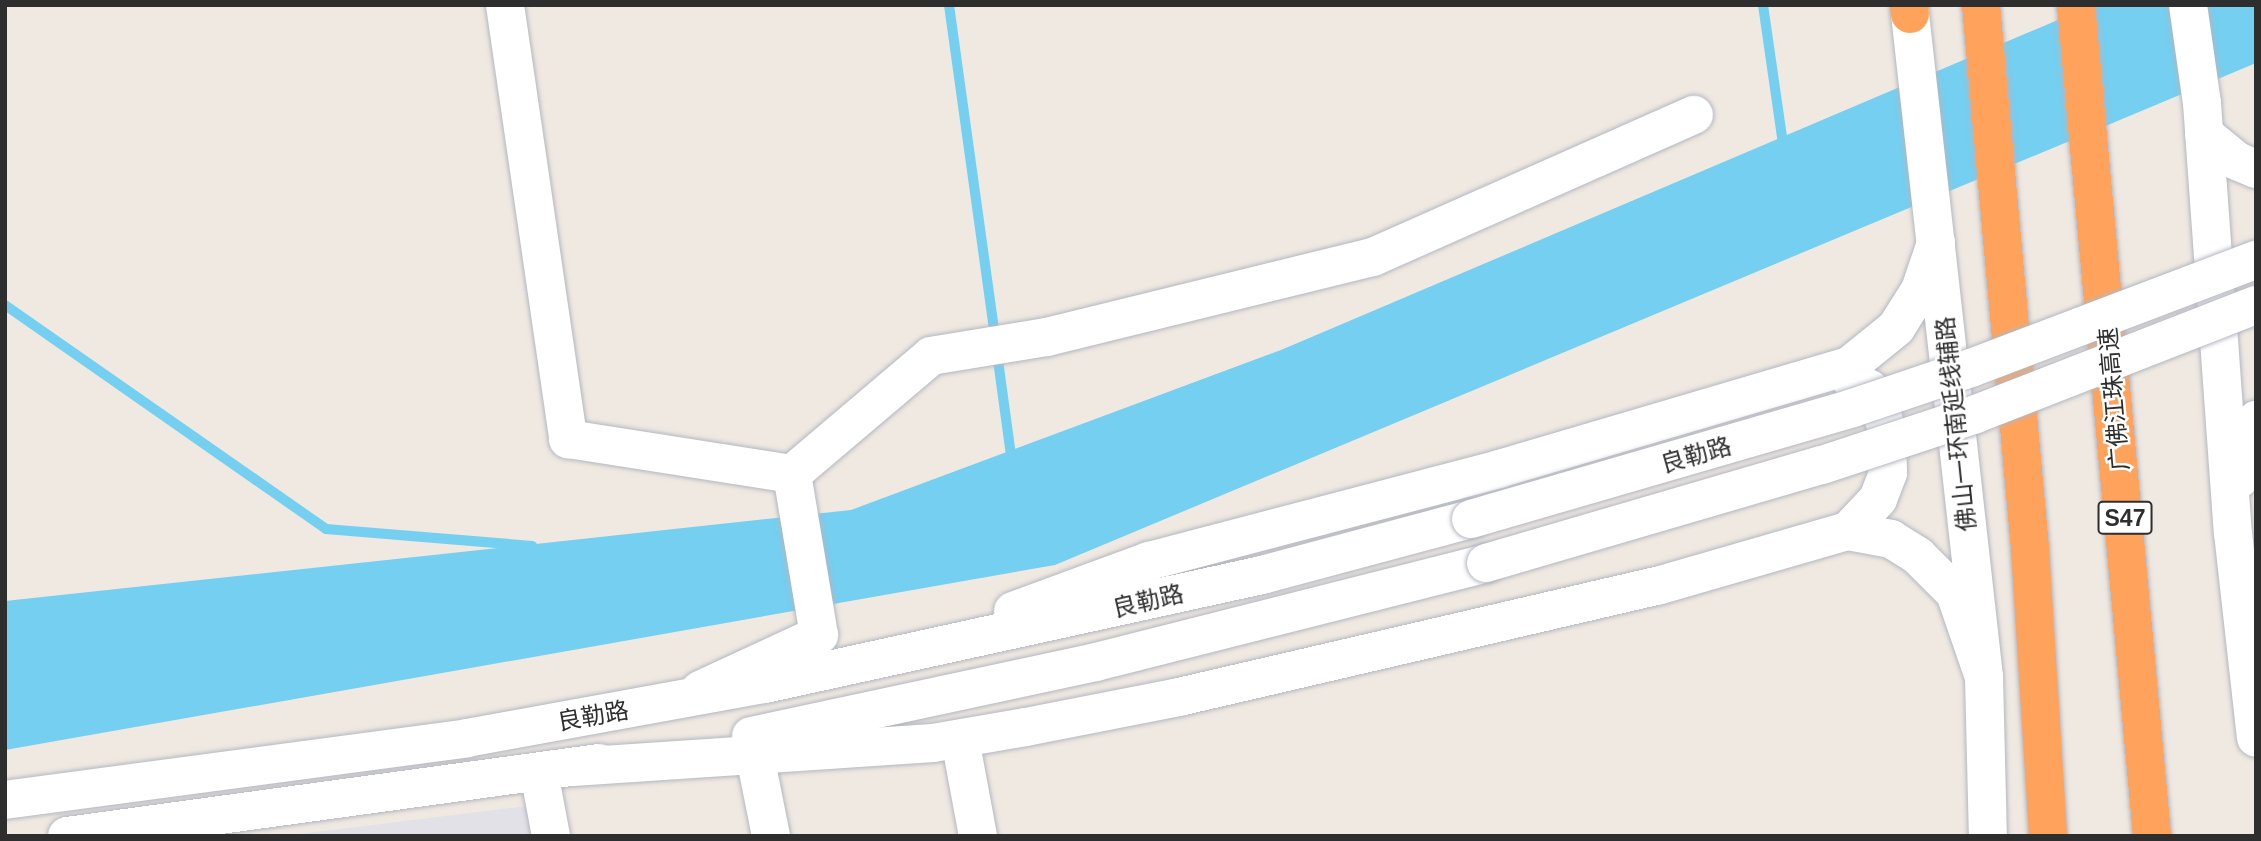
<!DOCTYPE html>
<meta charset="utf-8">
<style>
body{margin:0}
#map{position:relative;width:2261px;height:841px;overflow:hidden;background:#efe9e1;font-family:Helvetica,"Noto Sans SC",sans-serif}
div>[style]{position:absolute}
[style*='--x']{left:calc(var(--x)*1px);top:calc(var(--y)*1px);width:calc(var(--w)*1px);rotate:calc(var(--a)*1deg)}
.industrial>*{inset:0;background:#e3e1e8}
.water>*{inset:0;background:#75cff0}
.stream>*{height:10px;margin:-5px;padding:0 5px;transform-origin:5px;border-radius:5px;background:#75cff0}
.roads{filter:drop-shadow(0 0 2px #b4b7c1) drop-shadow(0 0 2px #b4b7c1)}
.street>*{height:38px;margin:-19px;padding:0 19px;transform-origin:19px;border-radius:19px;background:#fff}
.secondary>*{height:38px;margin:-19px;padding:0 19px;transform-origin:19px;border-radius:19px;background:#fff}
.highway>*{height:38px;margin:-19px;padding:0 19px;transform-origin:19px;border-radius:19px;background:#ffa35c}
.bridges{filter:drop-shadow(0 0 2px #b4b7c1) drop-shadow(0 0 2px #b4b7c1)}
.secondary-bridge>*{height:38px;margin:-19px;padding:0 19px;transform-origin:19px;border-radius:19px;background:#fff}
span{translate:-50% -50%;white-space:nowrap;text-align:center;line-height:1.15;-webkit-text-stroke:5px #fff;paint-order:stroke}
.shield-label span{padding:2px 5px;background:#fff;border:2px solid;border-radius:5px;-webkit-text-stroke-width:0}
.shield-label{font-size:23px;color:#2e2e2e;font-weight:700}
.street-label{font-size:24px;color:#2e2e2e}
.frame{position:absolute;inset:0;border:7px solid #2e2e2e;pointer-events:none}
</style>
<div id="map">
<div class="industrial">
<div style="clip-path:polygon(527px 806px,532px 836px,284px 836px)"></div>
</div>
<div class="water">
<div style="clip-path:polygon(2093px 5px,2256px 5px,2256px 63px,1055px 565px,5px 750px,5px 601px,851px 510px,1281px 350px)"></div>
</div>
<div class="stream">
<div style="--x:949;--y:5;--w:336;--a:82.1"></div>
<div style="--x:1763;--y:5;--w:147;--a:81.8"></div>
<div style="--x:5;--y:305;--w:391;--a:34.9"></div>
<div style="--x:326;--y:529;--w:207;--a:4.7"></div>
<div style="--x:997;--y:353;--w:110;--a:82.2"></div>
</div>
<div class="roads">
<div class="street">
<div style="--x:505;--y:5;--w:439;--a:81.7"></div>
<div style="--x:568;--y:439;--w:227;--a:8.9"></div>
<div style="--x:792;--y:474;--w:163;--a:80.5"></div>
<div style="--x:819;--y:635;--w:131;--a:155.2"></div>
<div style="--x:792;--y:474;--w:182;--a:-40.3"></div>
<div style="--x:931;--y:356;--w:118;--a:-9.3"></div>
<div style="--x:1047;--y:337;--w:336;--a:-13.8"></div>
<div style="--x:1373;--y:257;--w:351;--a:-23.9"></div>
<div style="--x:960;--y:739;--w:99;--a:79.5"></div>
<div style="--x:755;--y:756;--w:82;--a:78.7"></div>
<div style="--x:539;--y:772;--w:65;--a:79.4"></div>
</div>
<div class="secondary">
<div style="--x:2188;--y:5;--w:99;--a:81.9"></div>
<div style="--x:2202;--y:103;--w:431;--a:85.9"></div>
<div style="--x:2233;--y:533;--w:206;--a:83.6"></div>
<div style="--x:1910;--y:14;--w:667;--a:83.63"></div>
<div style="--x:1984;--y:677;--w:159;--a:88.6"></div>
<div style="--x:2204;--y:134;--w:43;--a:39.3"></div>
<div style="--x:2237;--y:161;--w:21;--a:23"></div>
<div style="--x:2239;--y:479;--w:28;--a:-82"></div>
<div style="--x:2243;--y:451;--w:34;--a:-67"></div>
<div style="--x:1848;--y:531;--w:44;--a:-46.8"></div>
<div style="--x:1878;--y:499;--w:28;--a:-69"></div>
<div style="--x:1888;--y:473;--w:43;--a:-91.3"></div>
<div style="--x:1887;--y:430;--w:19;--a:-108"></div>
<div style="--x:1881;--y:412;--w:25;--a:-116"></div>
<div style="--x:1870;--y:389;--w:21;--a:-155"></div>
<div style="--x:1013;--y:611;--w:145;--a:-20.2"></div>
<div style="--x:1149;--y:561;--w:362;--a:-14.7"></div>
<div style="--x:1499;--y:469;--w:365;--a:-16.4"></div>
<div style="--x:1849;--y:366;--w:60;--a:-39"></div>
<div style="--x:1896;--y:328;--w:45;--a:-57.7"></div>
<div style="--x:1920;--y:290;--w:50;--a:-71.2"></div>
<div style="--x:751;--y:736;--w:353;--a:-12.1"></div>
<div style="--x:1096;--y:662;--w:402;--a:-14.2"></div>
<div style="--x:573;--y:767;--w:361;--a:-3.8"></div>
<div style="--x:933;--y:743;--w:94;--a:-9.8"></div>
<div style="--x:1026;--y:727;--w:156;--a:-11.1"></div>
<div style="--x:1179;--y:697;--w:491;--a:-13.1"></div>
<div style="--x:1657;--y:586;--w:199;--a:-16.1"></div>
<div style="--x:1848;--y:531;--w:44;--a:10.5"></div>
<div style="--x:1891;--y:539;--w:32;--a:32"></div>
<div style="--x:1918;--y:556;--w:52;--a:45"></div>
<div style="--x:1955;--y:593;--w:89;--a:71"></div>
<div style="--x:5;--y:800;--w:466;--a:-7.6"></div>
<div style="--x:467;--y:738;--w:303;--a:-10.3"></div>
<div style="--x:765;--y:684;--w:509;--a:-12.37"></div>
<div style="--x:1262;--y:575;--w:216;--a:-15"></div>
<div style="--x:67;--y:836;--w:537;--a:-7.81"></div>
</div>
<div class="highway">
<div style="--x:1909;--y:5;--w:9;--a:84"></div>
<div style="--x:1981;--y:5;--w:546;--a:84.85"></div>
<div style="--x:2030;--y:549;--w:288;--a:86.4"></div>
<div style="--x:2076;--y:5;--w:834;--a:84.77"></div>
</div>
</div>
<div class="bridges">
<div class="secondary-bridge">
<div style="--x:1471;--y:519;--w:398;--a:-16.2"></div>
<div style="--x:1853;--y:408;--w:125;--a:-18.7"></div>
<div style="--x:1971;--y:368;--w:305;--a:-20.8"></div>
<div style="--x:1486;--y:563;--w:350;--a:-16.3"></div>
<div style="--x:1822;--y:465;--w:162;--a:-18.3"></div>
<div style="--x:1976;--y:414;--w:300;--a:-21.3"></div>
</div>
</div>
<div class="shield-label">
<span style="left:2125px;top:518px">S47</span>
</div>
<div class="street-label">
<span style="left:2114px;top:399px;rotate:-95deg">广佛江珠高速</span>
<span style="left:1956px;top:424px;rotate:-96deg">佛山一环南延线辅路</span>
<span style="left:1696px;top:455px;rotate:-16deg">良勒路</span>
<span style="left:1148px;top:601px;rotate:-13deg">良勒路</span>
<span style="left:593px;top:716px;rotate:-10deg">良勒路</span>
</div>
<div class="frame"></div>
</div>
